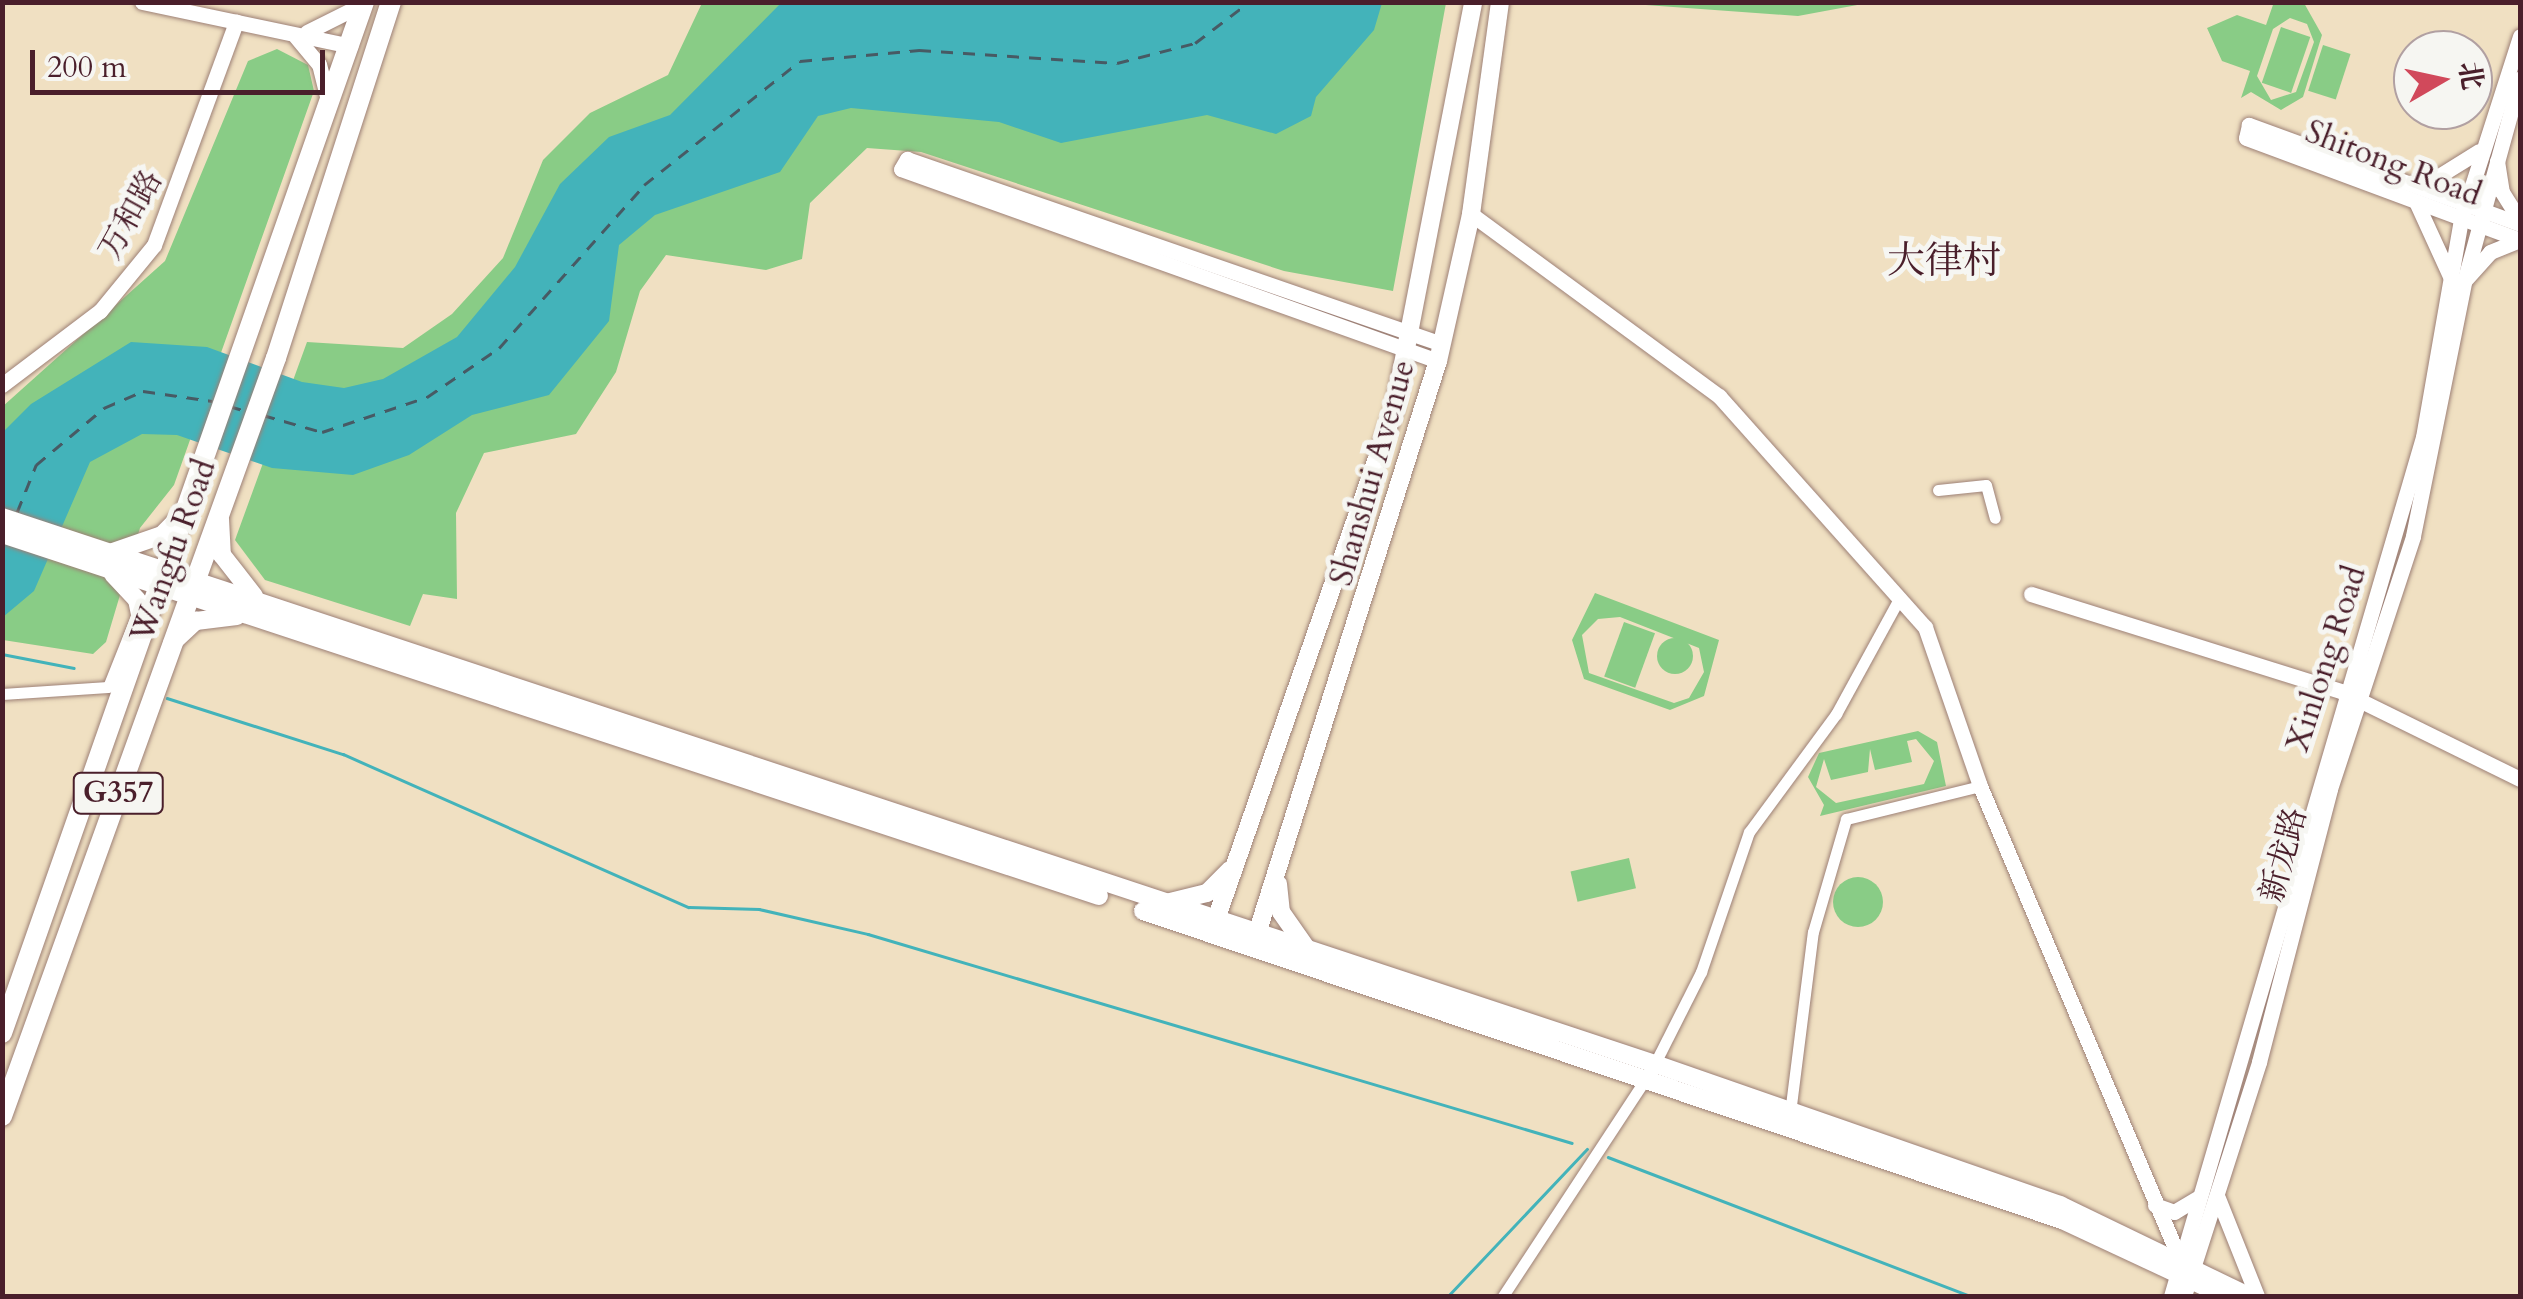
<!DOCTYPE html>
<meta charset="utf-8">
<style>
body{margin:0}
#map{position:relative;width:2523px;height:1299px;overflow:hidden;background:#f0e0c2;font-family:Cardo,"Noto Serif SC",serif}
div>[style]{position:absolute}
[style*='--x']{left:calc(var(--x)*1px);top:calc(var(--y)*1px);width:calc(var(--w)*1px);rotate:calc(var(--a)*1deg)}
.green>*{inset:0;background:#89cc86;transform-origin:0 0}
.round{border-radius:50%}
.water>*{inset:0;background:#43b3ba}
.stream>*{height:2.5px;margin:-1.25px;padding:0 1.25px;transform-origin:1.25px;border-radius:1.25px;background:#43b3ba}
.ferry>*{height:2.5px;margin-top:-1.25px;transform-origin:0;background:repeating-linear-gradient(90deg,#475a64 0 12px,transparent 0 22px)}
.roads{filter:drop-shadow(0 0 2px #9d8076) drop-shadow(0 0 2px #9d8076)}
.street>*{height:11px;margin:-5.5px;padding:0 5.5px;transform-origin:5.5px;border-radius:5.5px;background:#fff}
.secondary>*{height:15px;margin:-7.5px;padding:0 7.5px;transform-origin:7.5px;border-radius:7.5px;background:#fff}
.primary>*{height:18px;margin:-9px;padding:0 9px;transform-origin:9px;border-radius:9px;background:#fff}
.highway>*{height:20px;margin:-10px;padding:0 10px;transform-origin:10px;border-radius:10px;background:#fff}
span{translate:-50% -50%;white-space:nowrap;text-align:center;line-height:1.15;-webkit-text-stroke:10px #f6f6f2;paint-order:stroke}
.shield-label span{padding:2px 8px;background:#f6f6f2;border:2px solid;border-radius:8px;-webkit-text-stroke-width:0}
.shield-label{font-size:30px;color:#4a1f2b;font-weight:700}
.street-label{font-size:32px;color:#4a1f2b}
.quarter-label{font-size:38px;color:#4a1f2b}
.frame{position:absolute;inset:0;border:5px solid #4a1f2b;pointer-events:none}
.north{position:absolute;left:2393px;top:30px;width:100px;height:100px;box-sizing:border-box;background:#f6f6f2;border:2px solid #b1a0a2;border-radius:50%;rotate:81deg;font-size:28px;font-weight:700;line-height:40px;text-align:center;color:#4a1f2b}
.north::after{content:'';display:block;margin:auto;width:35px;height:45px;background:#d1495b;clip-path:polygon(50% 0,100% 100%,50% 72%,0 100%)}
.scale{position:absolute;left:30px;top:50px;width:295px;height:45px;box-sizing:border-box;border:5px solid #4a1f2b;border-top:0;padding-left:12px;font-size:30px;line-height:35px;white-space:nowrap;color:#4a1f2b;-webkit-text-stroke:8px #f6f6f2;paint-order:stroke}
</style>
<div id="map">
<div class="green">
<div style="clip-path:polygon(evenodd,2274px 2px,2304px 3px,2322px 35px,2303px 97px,2281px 110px,2251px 92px,2241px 98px,2250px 71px,2222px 61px,2207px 28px,2237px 15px,2266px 25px,2274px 2px,2290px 18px,2307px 24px,2314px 42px,2296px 92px,2271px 100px,2257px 76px,2273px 29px,2290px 18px)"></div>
<div style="clip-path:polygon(702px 3px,1446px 3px,1393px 291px,1284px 271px,921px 152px,867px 148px,810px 203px,802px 259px,766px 270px,666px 255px,640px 291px,616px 372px,576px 434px,484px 453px,456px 513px,457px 599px,423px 594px,410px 626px,265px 580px,235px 540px,307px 342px,403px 348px,452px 314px,503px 258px,543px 160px,590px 113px,668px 75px)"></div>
<div style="clip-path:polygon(1618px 3px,1868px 3px,1798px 16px)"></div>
<div style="left:2281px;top:27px;width:31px;height:59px;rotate:19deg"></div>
<div style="left:2323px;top:45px;width:29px;height:48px;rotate:18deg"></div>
<div style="clip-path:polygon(277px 49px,308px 65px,314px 91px,174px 485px,140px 528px,106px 642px,93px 654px,3px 640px,2px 407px,165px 261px,248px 61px)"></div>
<div style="clip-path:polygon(evenodd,1595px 593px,1719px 640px,1704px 696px,1670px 710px,1584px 679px,1572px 640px,1595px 593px,1620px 617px,1699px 648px,1704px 672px,1689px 698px,1674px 703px,1589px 673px,1582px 635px,1598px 619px,1620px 617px)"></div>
<div style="left:1624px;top:622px;width:33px;height:58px;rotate:20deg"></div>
<div class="round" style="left:1657px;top:638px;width:36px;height:36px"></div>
<div style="clip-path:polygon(evenodd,1918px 731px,1937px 742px,1946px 786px,1820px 816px,1824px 805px,1808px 777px,1819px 753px,1918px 731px,1916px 739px,1934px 761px,1924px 784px,1836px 803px,1816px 787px,1824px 759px,1831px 780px,1868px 772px,1870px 749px,1875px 770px,1912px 762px,1907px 741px,1916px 739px)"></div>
<div style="left:1629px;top:858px;width:31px;height:60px;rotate:77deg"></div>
<div class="round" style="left:1833px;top:877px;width:50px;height:50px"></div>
</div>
<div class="water">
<div style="clip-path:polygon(781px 3px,1382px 3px,1374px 30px,1316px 97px,1311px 116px,1276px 134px,1207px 115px,1061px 143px,999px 122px,851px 108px,818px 116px,780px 172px,655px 215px,619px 245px,609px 321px,549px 395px,472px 415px,409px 455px,353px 475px,272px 468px,177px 435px,142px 434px,90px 462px,34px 591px,3px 617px,3px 432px,31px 404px,131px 342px,207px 347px,302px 382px,344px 388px,383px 379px,457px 337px,515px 267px,560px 184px,609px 137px,670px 115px)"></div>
</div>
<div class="stream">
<div style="--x:2;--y:654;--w:73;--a:11"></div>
<div style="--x:167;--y:698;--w:185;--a:17.7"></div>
<div style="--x:343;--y:754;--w:378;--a:23.9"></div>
<div style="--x:689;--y:907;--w:70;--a:1.6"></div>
<div style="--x:759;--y:909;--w:112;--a:12.9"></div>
<div style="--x:868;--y:934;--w:734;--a:16.53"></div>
<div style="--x:1608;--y:1157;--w:388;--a:21"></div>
<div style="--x:1448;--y:1296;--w:202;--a:-46.6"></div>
</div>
<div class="ferry">
<div style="--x:229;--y:406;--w:18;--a:16"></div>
<div style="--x:263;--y:415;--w:61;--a:16.1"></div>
<div style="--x:322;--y:432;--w:111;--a:-18.4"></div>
<div style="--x:427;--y:397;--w:87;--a:-34.2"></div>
<div style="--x:499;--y:348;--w:218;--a:-48.3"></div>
<div style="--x:644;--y:185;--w:199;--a:-38.5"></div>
<div style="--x:800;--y:61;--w:120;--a:-5.3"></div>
<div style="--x:919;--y:50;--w:198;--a:3.8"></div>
<div style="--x:1117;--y:63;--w:81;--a:-14.4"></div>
<div style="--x:1195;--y:43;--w:68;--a:-37.2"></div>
<div style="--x:17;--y:512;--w:51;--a:-68"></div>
<div style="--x:36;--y:465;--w:89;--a:-40"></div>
<div style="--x:104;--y:408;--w:43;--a:-23.6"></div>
<div style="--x:143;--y:391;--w:70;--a:8.2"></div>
</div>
<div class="roads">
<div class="street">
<div style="--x:1938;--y:490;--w:48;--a:-5.9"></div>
<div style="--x:1986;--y:485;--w:34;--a:75"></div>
<div style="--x:2;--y:694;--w:106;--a:-3.8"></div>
<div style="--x:108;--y:687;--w:84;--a:-68.3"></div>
<div style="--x:1790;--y:1113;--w:182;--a:-82.8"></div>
<div style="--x:1813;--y:932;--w:118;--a:-73.7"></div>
<div style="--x:1846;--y:819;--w:138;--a:-13.8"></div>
<div style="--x:1503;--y:1296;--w:269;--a:-56.7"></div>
<div style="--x:1651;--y:1071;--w:111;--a:-63.2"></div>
<div style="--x:1701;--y:972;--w:148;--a:-71.1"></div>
<div style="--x:1749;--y:832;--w:147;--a:-53.6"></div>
<div style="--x:1836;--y:714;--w:133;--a:-61.3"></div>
</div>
<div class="secondary">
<div style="--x:142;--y:2;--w:213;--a:11.9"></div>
<div style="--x:307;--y:32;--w:60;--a:-26.6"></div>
<div style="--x:296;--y:37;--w:35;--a:50"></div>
<div style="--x:319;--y:64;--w:36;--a:76"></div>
<div style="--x:2497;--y:161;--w:31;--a:81"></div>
<div style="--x:2502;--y:192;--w:34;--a:58"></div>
<div style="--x:2421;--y:187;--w:68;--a:-31.8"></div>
<div style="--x:2417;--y:204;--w:79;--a:65.4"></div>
<div style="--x:1471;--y:214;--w:308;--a:36.3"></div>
<div style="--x:1719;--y:396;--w:310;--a:48.3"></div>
<div style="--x:1925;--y:627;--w:168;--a:70.9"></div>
<div style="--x:1980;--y:786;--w:509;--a:67.11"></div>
<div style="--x:2520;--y:224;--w:289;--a:-159.9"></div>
<div style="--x:2249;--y:125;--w:13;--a:103"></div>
<div style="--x:2246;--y:138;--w:292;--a:20.4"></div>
<div style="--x:2466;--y:279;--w:36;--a:-48"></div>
<div style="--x:2490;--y:252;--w:32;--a:-22"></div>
<div style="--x:1438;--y:361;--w:570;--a:-160.33"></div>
<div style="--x:901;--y:169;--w:12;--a:-59"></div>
<div style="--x:907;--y:159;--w:566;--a:19.08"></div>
<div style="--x:2;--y:385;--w:123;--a:-37.1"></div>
<div style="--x:100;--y:311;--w:85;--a:-50.7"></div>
<div style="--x:154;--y:245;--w:238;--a:-69.8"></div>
<div style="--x:2031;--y:594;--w:327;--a:17.4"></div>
<div style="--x:2343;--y:692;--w:197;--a:26.2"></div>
<div style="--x:2218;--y:1198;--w:105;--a:68.3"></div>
<div style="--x:2155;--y:1205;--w:20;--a:20"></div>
<div style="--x:2174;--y:1212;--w:27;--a:-31"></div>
<div style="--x:2171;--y:1296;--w:895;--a:-73.65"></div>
<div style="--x:2423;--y:437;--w:220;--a:-80.1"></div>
<div style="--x:2461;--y:220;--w:193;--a:-72.2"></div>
<div style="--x:2184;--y:1296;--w:246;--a:-72.2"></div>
<div style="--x:2259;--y:1062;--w:282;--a:-75.4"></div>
<div style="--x:2330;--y:789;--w:266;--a:-71.8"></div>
<div style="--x:2413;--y:536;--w:259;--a:-78.6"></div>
<div style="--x:2464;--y:282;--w:211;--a:-74.6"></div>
</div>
<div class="primary">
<div style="--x:2;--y:517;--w:1741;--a:18.31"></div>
<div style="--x:1655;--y:1064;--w:429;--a:19.2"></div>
<div style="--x:2060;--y:1205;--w:209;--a:25.8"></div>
<div style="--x:220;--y:519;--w:36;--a:87"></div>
<div style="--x:222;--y:555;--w:52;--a:52"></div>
<div style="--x:2;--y:534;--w:1155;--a:18.26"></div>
<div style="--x:110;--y:553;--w:55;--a:-19.1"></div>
<div style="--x:162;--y:535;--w:28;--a:-45"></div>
<div style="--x:113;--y:574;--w:35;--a:47"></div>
<div style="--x:137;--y:600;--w:34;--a:78"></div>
<div style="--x:172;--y:643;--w:33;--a:-43"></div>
<div style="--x:196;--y:621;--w:41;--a:-7"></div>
<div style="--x:1278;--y:884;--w:28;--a:84"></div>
<div style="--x:1281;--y:912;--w:45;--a:54.9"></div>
<div style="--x:1162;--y:904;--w:46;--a:-13.7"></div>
<div style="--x:1207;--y:893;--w:33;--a:-45"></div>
<div style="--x:1143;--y:911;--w:970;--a:18.58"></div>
<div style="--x:2062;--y:1220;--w:180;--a:25"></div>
<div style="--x:1213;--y:928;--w:549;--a:-70.74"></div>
<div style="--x:1394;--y:410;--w:416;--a:-79"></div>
<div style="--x:1254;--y:943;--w:610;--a:-72.46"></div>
<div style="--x:1438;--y:361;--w:151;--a:-77.3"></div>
<div style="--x:1471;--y:214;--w:214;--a:-82.2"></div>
</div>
<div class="highway">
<div style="--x:2;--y:1033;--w:1093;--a:-70.65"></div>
<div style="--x:2;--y:1116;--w:806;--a:-70.13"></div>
<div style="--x:276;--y:358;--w:374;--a:-72.1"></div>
</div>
</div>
<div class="shield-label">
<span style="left:118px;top:793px">G357</span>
</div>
<div class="street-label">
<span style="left:2393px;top:164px;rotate:21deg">Shitong Road</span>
<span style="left:131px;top:215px;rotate:-61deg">万和路</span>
<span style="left:1373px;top:473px;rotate:-74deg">Shanshui Avenue</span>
<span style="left:174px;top:551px;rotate:-70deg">Wangfu Road</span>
<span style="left:2327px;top:659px;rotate:-72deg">Xinlong Road</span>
<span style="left:2284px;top:855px;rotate:-75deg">新龙路</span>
</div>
<div class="quarter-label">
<span style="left:1944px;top:262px">大律村</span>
</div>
<div class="frame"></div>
<div class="north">北</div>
<div class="scale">200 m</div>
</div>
